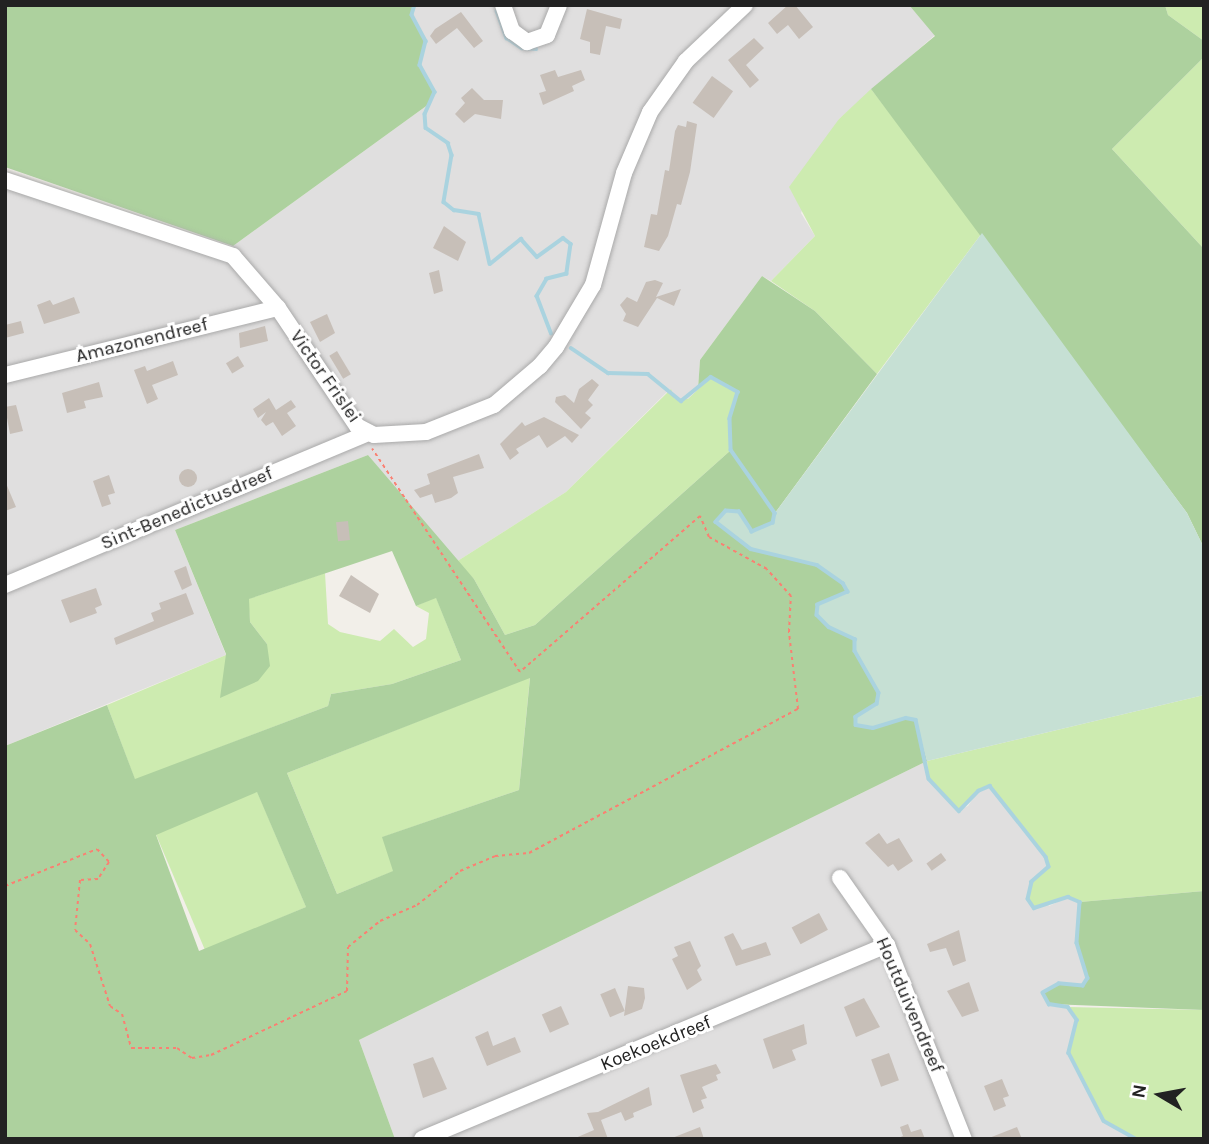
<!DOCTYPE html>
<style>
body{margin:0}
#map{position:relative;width:1209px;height:1144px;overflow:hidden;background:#f2efe9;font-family:Karla,sans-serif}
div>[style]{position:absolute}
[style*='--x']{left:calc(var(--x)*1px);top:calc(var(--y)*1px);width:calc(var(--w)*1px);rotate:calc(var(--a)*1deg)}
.residential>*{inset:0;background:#e0dfdf}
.grass>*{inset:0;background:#cdebb0;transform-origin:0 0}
.forest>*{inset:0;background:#add19e}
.wetland>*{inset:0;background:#c6e0d4}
.stream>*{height:3.5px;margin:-1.75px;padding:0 1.75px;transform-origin:1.75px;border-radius:1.75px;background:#aad3df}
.building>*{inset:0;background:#c7bfb8;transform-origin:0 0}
.round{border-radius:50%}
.path>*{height:2px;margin-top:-1px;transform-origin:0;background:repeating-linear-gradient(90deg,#fa8072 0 3.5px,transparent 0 7px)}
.roads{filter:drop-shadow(0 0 2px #a9a9a9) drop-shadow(0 0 2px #a9a9a9)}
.minor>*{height:16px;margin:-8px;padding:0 8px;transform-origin:8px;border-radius:8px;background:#fff}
span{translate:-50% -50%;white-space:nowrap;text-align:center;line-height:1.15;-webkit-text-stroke:6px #fff;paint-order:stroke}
.street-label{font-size:19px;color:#222}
.frame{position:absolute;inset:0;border:7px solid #222;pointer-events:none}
.north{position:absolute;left:1125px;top:1060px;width:70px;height:70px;-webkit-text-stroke:5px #fff;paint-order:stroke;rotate:280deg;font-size:19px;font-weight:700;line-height:28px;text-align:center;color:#222}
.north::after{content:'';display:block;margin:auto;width:24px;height:32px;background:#222;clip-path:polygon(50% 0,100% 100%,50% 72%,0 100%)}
</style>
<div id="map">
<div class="residential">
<div style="clip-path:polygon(415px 5px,909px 5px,935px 35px,839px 119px,801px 213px,815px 236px,771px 281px,762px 276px,700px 360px,698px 389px,688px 399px,675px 399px,670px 389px,566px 492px,456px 562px,368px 455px,175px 530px,226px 655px,5px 746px,5px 187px,231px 261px,233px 246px,429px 104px,431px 84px,420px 65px,426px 41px,412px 15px)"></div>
<div style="clip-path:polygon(927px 761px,930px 779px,959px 810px,968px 806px,978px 791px,990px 786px,1046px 857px,1049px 867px,1032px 882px,1049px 906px,1068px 897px,1080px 902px,1077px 943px,1088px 978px,1083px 986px,1059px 984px,1044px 993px,1049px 1004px,1068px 1007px,1077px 1020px,1069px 1053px,1104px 1120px,1137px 1139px,395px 1139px,359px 1040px)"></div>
</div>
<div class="grass">
<div style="clip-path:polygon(1165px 5px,1204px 5px,1204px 41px,1168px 15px)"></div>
<div style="clip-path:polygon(1204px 57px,1204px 249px,1112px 149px)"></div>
<div style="clip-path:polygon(871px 89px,982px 233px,877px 374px,815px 311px,771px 281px,815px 236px,789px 187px,839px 119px)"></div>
<div style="clip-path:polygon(711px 377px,738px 392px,730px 425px,731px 450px,535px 625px,505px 635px,474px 579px,456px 562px,566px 492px,671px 389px,675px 399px,688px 399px)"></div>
<div style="clip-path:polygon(325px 573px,328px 624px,340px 632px,380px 641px,394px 629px,413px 647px,426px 639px,429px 613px,416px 606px,436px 597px,461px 660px,392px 684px,331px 694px,328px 706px,135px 780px,107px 705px,226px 655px,267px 644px,250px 622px,248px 599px)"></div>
<div style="clip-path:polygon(530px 677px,519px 790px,383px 837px,394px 871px,337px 894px,287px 773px)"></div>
<div style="clip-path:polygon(1204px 695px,1204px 891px,1080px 902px,1068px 897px,1034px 908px,1028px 899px,1032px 882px,1049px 867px,1046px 857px,990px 787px,978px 791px,959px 811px,929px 779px,927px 761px)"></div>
<div style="left:257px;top:791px;width:126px;height:110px;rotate:67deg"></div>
<div style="clip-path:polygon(1068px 1007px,1204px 1010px,1204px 1139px,1137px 1139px,1104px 1121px,1069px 1053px,1077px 1020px)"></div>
</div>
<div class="forest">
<div style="clip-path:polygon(5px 5px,415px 5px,412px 16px,426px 41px,420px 65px,435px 92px,429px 104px,233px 246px,5px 167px)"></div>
<div style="clip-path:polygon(909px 5px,1165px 5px,1168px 15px,1204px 41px,1204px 57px,1112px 149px,1204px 249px,1204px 548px,1187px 513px,871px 89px,935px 36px)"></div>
<div style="clip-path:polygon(evenodd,762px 276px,815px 311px,877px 374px,775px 513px,773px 523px,752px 532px,747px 523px,751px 549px,817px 565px,843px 583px,848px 592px,828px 599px,844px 633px,855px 639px,855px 651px,879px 693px,877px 704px,857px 717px,856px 725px,873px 728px,906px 718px,916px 720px,927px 761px,359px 1040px,395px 1139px,5px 1139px,5px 746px,107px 705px,135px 779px,328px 706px,331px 694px,392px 684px,461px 660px,436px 598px,416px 606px,392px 551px,249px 599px,250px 622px,267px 644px,270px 666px,258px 681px,220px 698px,226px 654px,175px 530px,368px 455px,474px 579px,505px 635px,535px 625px,731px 450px,730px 419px,738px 392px,711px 377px,698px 389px,700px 360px,762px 276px,530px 678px,519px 790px,382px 837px,393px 871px,337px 894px,287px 773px,530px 678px,762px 276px,257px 792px,306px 907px,199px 951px,156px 835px,257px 792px)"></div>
<div style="clip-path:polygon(1204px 891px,1204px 1010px,1049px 1004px,1043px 993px,1059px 984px,1083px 985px,1088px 979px,1077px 943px,1080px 902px)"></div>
</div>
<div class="wetland">
<div style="clip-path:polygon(982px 233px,1187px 513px,1204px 548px,1204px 695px,927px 761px,916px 720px,906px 718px,873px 728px,856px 725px,856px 717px,877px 704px,879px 692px,855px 651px,855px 639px,829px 627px,817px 615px,818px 605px,848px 593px,843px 583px,817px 565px,751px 549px,716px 522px,726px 511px,739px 512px,752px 532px,773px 523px,775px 513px)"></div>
</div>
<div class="stream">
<div style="--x:415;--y:5;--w:10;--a:107"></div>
<div style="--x:412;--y:15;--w:30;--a:62"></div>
<div style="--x:426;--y:41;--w:25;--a:104"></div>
<div style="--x:420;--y:65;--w:31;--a:61"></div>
<div style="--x:435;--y:92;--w:24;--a:114"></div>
<div style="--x:425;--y:114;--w:14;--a:86"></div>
<div style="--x:426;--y:128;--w:27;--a:34"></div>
<div style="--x:448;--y:143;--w:13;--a:72"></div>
<div style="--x:452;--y:155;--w:48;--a:99.7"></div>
<div style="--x:444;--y:202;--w:13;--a:39"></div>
<div style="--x:454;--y:210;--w:25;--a:9"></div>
<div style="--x:479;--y:214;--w:51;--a:77.6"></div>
<div style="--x:490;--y:264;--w:40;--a:-39"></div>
<div style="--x:521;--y:239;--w:24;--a:48"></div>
<div style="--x:537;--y:257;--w:32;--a:-36"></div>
<div style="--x:563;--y:238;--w:10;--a:37"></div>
<div style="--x:571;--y:244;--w:30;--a:98"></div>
<div style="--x:567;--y:274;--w:21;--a:166"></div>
<div style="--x:547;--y:279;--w:20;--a:120"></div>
<div style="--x:537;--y:296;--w:40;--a:69"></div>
<div style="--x:497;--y:11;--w:29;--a:70"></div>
<div style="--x:507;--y:38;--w:18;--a:34"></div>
<div style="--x:522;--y:48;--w:14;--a:4"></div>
<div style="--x:571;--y:348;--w:45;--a:34"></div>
<div style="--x:608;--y:373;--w:40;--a:1.4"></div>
<div style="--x:648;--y:374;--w:43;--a:39.3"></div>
<div style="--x:681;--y:401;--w:38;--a:-39"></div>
<div style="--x:711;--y:377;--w:31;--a:29"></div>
<div style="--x:738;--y:392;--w:28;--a:107"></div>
<div style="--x:730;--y:419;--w:31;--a:88"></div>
<div style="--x:731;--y:450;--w:77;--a:55.1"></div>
<div style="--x:775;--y:513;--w:10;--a:101"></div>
<div style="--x:773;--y:523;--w:23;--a:157"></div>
<div style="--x:752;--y:532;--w:24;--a:-123"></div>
<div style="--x:739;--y:512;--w:13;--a:-176"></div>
<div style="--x:726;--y:511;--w:15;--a:132"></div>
<div style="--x:716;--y:522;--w:44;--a:37.6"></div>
<div style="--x:751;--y:549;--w:68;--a:13.6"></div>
<div style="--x:817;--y:565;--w:32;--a:35"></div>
<div style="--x:843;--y:583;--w:10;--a:61"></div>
<div style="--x:848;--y:592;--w:33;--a:157"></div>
<div style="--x:818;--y:605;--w:10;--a:96"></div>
<div style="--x:817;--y:615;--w:17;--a:45"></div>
<div style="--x:829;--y:627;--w:29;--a:25"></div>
<div style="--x:855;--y:639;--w:12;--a:90"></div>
<div style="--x:855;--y:651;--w:48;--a:60.3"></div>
<div style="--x:879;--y:693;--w:11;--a:100"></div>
<div style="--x:877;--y:704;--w:25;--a:148"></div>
<div style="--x:856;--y:717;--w:8;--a:90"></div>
<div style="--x:856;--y:725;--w:17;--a:10"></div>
<div style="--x:873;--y:728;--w:34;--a:-17"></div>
<div style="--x:906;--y:718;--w:10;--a:11"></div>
<div style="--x:916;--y:720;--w:60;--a:77.6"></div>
<div style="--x:929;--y:779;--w:44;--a:46.8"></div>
<div style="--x:959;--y:811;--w:28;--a:-46"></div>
<div style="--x:978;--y:791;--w:13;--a:-23"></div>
<div style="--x:990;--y:786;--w:90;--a:51.7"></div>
<div style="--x:1046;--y:857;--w:10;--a:73"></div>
<div style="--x:1049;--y:867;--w:23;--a:139"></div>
<div style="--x:1032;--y:882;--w:17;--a:103"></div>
<div style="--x:1028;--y:899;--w:11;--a:56"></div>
<div style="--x:1034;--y:908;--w:36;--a:-18"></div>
<div style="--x:1068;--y:897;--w:13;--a:23"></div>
<div style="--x:1080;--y:902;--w:41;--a:94.2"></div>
<div style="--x:1077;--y:943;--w:37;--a:73"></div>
<div style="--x:1088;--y:978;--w:9;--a:122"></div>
<div style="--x:1083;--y:986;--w:24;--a:-175"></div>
<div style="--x:1059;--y:984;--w:18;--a:151"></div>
<div style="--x:1043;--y:993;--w:13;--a:61"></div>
<div style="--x:1049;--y:1004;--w:19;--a:9"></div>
<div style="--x:1068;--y:1007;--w:16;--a:55"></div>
<div style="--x:1077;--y:1020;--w:34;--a:104"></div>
<div style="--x:1069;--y:1053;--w:76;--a:62.8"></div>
<div style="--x:1104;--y:1121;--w:38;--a:29"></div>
</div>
<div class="building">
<div style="clip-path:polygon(788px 5px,795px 5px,813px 27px,799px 39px,788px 25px,777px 34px,768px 23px)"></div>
<div style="clip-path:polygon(587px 9px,622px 19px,620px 29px,606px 26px,600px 55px,590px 53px,590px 42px,580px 39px)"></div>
<div style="clip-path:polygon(461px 12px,483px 41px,474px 48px,457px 28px,436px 44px,430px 36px,435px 29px)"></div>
<div style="clip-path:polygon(754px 38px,764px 48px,746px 65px,759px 80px,750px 88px,728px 60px)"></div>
<div style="clip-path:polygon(555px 70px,558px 77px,581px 70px,585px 80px,572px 86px,574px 91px,543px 105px,539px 93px,546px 91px,540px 75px)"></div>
<div style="left:712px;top:76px;width:26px;height:33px;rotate:36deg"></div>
<div style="clip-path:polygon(472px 88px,484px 100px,503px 100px,501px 119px,475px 114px,464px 123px,455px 114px,465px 103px,461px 98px)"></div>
<div style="clip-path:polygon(687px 121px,697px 124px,690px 172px,681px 205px,677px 204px,668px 236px,659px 251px,644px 247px,649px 224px,651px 214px,657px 215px,665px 170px,669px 171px,675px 131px,678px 125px,686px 127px)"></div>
<div style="clip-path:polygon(444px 226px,466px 242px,458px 261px,433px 248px)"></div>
<div style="clip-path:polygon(439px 270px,443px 291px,434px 294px,429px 273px)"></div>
<div style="clip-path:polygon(655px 280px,663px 283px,656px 297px,681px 289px,674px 306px,657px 298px,638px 327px,623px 321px,626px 314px,620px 305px,627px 297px,637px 302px,646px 282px)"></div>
<div style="clip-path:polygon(74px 297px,80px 313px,44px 324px,37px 305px,50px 300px,53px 305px)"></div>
<div style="clip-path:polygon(327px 314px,335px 333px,320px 342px,310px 322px)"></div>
<div style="clip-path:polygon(21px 321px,24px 333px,5px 338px,5px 325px)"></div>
<div style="clip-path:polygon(265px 326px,268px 341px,240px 348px,239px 333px)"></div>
<div style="left:337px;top:351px;width:27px;height:9px;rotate:59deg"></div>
<div style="left:238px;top:356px;width:12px;height:14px;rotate:59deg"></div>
<div style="clip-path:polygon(173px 361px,178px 375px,152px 385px,158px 399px,147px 404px,134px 370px,145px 366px,147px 371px)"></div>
<div style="clip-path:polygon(592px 379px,599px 385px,588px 400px,593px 405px,585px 413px,591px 418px,581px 429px,555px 402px,556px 397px,565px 395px,574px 403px,579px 389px)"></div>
<div style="clip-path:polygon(99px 382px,103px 397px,84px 401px,86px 408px,67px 413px,62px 393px)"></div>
<div style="clip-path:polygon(269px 398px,276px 410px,291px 400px,296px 407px,287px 413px,296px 426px,282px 436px,273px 422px,266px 426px,261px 420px,266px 412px,258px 418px,253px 409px)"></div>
<div style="clip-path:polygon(16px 405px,23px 431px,10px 434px,5px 407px)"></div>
<div style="clip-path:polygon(544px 417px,579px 435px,572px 443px,565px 436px,547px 448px,539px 435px,516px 449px,519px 453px,510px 460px,500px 444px,522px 422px,525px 426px)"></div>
<div style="clip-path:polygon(479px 454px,484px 468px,453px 477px,458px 493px,451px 498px,435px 503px,432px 494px,420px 498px,414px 490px,430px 484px,427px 474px)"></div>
<div class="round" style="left:179px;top:469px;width:18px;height:18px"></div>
<div style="clip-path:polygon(109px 475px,115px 493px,108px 495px,111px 504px,102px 507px,93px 481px)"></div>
<div style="clip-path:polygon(5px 481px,16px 507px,5px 511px)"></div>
<div style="left:348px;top:521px;width:19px;height:12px;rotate:84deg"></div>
<div style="clip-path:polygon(186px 566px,192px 585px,182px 590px,174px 571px)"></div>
<div style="clip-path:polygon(351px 575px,379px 594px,370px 613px,339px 596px)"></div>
<div style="clip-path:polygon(96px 588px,102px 605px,95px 608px,97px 613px,70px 623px,61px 600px)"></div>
<div style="clip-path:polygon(186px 593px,194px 614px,116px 645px,114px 638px,154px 621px,151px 613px,161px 609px,159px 603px)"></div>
<div style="clip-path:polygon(879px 833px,887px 844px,899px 838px,913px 861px,898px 871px,893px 864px,888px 867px,865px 843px)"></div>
<div style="left:941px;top:853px;width:9px;height:18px;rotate:54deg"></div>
<div style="left:819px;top:913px;width:19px;height:31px;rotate:62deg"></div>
<div style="clip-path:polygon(959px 930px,966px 961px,953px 966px,946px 948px,930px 952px,927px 944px)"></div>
<div style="clip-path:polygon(733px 933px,742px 950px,766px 942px,771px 955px,736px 966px,724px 937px)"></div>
<div style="clip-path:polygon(690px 941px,701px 966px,697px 970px,702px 980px,687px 990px,672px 959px,678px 956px,674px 947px)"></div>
<div style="clip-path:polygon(969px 982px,979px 1011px,962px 1017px,947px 991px)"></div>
<div style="clip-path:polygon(628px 986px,644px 988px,645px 998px,642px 1009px,624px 1016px)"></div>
<div style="left:615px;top:988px;width:25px;height:16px;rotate:67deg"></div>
<div style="clip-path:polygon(864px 998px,880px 1027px,856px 1037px,844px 1007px)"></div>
<div style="left:561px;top:1006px;width:20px;height:21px;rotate:66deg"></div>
<div style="clip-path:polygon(804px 1024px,807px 1044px,792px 1050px,796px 1060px,773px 1069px,763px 1039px)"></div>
<div style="clip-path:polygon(488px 1031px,493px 1046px,515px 1037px,521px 1052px,487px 1066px,475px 1037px)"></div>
<div style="left:889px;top:1053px;width:29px;height:19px;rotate:70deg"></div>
<div style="clip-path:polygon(433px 1057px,447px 1089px,423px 1098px,413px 1064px)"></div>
<div style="clip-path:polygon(716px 1064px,721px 1073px,716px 1075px,718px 1080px,702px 1087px,707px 1098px,701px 1100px,704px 1108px,693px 1113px,680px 1075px)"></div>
<div style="clip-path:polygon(1002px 1079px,1009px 1096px,1003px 1098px,1006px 1106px,994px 1111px,984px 1086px)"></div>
<div style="clip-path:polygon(649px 1087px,652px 1105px,633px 1113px,634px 1117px,625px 1121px,621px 1112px,601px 1120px,608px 1139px,573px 1139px,594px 1130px,587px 1113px,598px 1112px)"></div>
<div style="clip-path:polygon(908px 1124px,911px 1132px,921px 1129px,925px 1139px,896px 1139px,903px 1136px,900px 1127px)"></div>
<div style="clip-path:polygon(700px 1127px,704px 1139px,672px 1139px,672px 1138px)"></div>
<div style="clip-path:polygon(1017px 1127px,1022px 1139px,990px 1139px,989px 1138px)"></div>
</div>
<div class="path">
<div style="--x:5;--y:886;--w:99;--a:-21.9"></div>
<div style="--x:97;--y:849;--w:18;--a:47"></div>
<div style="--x:109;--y:862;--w:20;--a:123"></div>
<div style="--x:98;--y:879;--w:18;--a:177"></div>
<div style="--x:80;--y:880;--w:50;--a:95.7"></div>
<div style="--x:75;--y:930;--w:21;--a:43"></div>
<div style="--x:90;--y:944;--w:65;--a:72.1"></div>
<div style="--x:110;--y:1006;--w:14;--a:34"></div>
<div style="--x:122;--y:1014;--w:35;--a:75"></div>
<div style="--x:131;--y:1048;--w:46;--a:0"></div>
<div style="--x:177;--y:1048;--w:18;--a:34"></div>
<div style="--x:192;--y:1058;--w:19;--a:-9"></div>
<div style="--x:211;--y:1055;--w:150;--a:-25.2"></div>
<div style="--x:347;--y:991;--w:44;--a:-88.7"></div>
<div style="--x:348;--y:947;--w:41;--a:-39.1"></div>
<div style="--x:380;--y:921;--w:40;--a:-23.4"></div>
<div style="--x:417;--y:905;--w:55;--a:-38.3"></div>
<div style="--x:460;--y:871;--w:38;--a:-23"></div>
<div style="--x:495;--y:856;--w:34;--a:-5"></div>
<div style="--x:529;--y:853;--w:305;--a:-28.2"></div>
<div style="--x:798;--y:709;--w:78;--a:-96.7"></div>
<div style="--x:789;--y:632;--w:36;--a:-87"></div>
<div style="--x:791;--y:596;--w:36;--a:-132"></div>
<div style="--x:767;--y:569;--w:66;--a:-151.1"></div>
<div style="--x:709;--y:537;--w:23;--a:-113"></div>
<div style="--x:700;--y:516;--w:238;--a:139.1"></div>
<div style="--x:520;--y:672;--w:268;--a:-123.5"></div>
</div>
<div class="roads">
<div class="minor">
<div style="--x:503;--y:5;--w:28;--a:71"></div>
<div style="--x:512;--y:31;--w:19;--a:36"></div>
<div style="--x:527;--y:42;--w:21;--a:-19"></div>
<div style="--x:547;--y:35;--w:32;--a:-68"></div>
<div style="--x:5;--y:180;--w:240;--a:18.4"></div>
<div style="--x:233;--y:256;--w:69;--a:49.1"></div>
<div style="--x:278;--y:308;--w:142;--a:56.2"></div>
<div style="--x:357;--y:426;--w:19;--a:28"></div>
<div style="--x:374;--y:435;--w:52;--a:-3.3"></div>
<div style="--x:426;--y:432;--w:73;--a:-21.7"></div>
<div style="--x:494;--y:405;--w:60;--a:-40.3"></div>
<div style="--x:540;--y:366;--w:25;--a:-50"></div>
<div style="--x:556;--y:347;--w:72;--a:-59.2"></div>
<div style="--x:593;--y:285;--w:116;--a:-74.5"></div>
<div style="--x:624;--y:173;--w:66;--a:-66.9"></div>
<div style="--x:650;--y:112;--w:62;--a:-54.8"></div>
<div style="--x:686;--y:61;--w:81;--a:-43.5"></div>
<div style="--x:5;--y:375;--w:281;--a:-13.8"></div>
<div style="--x:5;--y:585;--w:394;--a:-22.7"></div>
<div style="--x:840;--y:878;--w:82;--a:55"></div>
<div style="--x:887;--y:945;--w:209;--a:68.4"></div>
<div style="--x:422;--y:1139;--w:504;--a:-22.65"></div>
</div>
</div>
<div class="street-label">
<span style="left:142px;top:341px;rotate:-14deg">Amazonendreef</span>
<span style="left:325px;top:377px;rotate:55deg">Victor Frislei</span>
<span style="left:187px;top:509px;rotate:-23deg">Sint-Benedictusdreef</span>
<span style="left:909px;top:1005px;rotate:67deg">Houtduivendreef</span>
<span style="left:656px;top:1044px;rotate:-22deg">Koekoekdreef</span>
</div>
<div class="frame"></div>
<div class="north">N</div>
</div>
